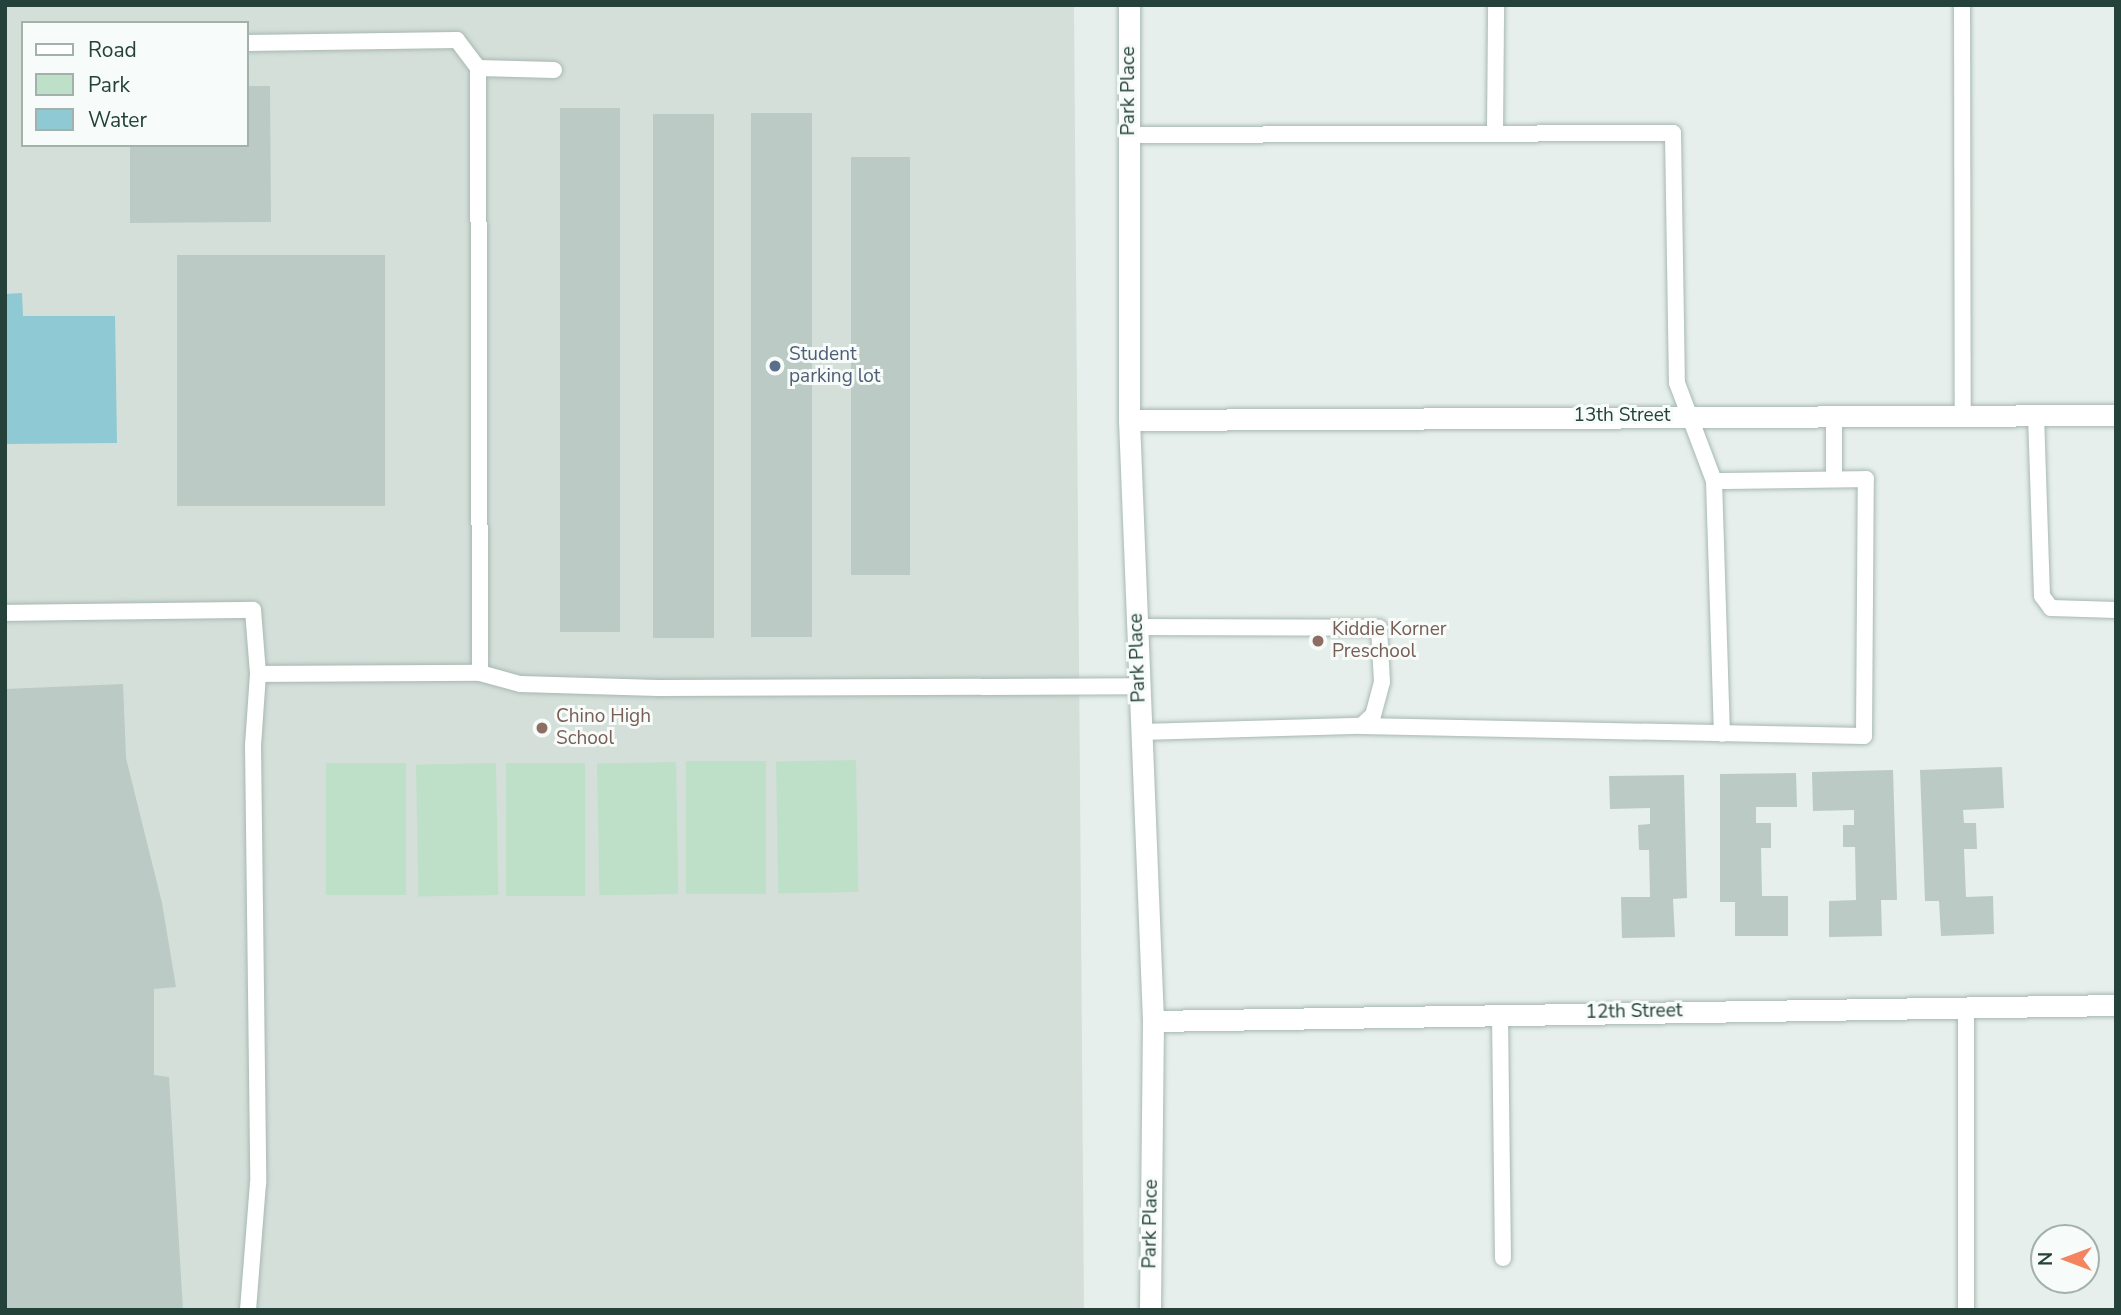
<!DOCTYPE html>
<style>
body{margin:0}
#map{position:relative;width:2121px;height:1315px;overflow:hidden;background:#e6efeb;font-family:"Nunito Sans",sans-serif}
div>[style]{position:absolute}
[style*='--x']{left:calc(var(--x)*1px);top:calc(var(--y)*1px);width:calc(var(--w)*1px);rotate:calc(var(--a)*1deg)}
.built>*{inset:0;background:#d4dfda}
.green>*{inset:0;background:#bfe0c8;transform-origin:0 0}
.water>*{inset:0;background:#8ec9d4}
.building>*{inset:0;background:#bbcac4;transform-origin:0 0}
.roads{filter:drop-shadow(0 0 2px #a8b8b2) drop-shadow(0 0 2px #a8b8b2)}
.service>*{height:16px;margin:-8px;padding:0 8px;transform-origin:8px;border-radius:8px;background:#fff}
.minor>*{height:21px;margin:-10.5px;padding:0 10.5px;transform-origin:10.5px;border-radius:10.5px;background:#fff}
.tertiary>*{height:21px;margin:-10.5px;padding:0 10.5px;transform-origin:10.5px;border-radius:10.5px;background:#fff}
.dots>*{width:19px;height:19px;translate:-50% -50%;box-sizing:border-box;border:4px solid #f7fbf9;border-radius:50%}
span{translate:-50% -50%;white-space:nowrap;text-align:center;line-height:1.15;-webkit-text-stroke:6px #f7fbf9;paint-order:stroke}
.street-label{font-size:19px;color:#24423a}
.service-label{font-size:19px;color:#4e5e75}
.left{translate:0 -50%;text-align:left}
.education-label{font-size:19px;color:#785e54}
.frame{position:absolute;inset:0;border:7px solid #24423a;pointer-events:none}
.legend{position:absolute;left:21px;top:21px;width:228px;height:126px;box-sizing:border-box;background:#f7fbf9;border:2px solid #a3b1ad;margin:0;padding:9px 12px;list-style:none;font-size:21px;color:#24423a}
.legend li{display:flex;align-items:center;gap:14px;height:35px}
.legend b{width:35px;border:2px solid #a3b1ad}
.north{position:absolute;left:2030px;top:1224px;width:70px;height:70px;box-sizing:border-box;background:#f7fbf9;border:2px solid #a3b1ad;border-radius:50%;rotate:270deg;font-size:19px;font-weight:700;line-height:28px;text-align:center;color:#24423a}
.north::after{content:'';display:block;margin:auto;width:24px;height:32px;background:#f4845f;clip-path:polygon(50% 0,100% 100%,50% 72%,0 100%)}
</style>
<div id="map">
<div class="built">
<div style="clip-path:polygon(evenodd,5px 5px,1074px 5px,1084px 1310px,5px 1310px,5px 5px,23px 23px,247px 23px,247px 145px,23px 145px,23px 23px)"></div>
</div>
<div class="green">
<div style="left:856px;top:760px;width:132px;height:80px;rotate:89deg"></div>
<div style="left:766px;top:761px;width:133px;height:80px;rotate:90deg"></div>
<div style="left:676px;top:762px;width:132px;height:79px;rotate:89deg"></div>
<div style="left:406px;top:763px;width:132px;height:80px;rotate:90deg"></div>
<div style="left:496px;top:763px;width:132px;height:80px;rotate:89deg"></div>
<div style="left:506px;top:763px;width:79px;height:133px"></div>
</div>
<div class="water">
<div style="clip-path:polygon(22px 293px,23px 316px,115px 316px,117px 443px,5px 444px,5px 294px)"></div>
</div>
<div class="building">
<div style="clip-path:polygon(247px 86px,270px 86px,271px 222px,130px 223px,130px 145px,247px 145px)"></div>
<div style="left:620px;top:108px;width:524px;height:60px;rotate:90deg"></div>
<div style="left:751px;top:113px;width:61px;height:524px"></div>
<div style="left:653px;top:114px;width:61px;height:524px"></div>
<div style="left:851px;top:157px;width:59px;height:418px"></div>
<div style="left:385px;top:255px;width:251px;height:208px;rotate:90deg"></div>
<div style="clip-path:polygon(123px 684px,126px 758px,162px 903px,176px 987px,154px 989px,154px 1075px,169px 1077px,183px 1310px,5px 1310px,5px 689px)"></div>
<div style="clip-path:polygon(2002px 767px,2004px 808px,1963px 810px,1964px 823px,1976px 823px,1977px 849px,1964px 849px,1966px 897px,1993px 896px,1994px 934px,1941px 936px,1939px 901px,1925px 901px,1920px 770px)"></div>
<div style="clip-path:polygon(1893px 770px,1897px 900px,1881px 900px,1882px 936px,1829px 937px,1829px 901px,1856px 900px,1855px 847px,1843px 847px,1843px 825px,1854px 825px,1854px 810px,1813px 811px,1812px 772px)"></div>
<div style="clip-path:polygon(1796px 773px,1797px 807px,1756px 807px,1756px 823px,1771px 823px,1771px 848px,1761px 848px,1762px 896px,1788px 896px,1788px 936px,1735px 936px,1735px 902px,1720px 902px,1720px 774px)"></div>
<div style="clip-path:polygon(1684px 775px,1687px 898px,1673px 899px,1675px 937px,1622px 938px,1621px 897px,1650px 897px,1649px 850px,1639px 850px,1638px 825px,1650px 824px,1650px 808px,1610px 809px,1609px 776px)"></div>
</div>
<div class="roads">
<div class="service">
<div style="--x:1962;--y:5;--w:411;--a:89.9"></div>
<div style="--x:247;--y:43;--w:210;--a:-0.8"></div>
<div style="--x:457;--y:40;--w:35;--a:53"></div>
<div style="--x:554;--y:70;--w:76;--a:-178.5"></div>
<div style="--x:478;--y:68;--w:605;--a:89.81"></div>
<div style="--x:480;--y:673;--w:41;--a:15.4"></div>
<div style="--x:520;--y:684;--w:138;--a:1.7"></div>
<div style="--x:658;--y:688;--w:482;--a:-0.2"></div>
<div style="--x:1495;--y:132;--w:127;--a:-89.5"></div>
<div style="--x:1129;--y:135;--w:544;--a:-0.21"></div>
<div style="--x:1673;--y:133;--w:250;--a:89.1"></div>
<div style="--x:1677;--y:383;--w:105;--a:69.3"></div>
<div style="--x:1714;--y:481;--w:253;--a:88.2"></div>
<div style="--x:2036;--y:415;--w:181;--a:88.1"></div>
<div style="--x:2042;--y:596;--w:15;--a:53"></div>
<div style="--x:2051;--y:608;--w:65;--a:1.8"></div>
<div style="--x:1834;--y:416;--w:63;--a:90"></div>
<div style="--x:5;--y:613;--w:248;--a:-0.7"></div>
<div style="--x:253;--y:610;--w:64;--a:85.5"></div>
<div style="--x:258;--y:674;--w:71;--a:94"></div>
<div style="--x:253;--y:745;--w:438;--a:89.3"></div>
<div style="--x:258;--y:1183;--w:127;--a:94.5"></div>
<div style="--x:1137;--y:627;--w:242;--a:0.2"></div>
<div style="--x:1379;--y:628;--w:54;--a:86.8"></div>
<div style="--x:1382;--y:682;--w:34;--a:105"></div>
<div style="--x:1373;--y:715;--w:16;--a:137"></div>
<div style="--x:258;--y:674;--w:222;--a:-0.3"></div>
<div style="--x:1141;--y:732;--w:220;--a:-1.6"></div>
<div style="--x:1361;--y:726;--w:503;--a:1.14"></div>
<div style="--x:1864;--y:736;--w:257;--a:-89.6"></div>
<div style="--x:1866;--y:479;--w:152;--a:179.2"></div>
<div style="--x:1966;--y:1007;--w:303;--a:90"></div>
<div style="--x:1500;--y:1015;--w:243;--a:89.3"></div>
</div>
<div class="minor">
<div style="--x:1129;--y:420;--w:987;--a:-0.29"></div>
<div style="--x:1153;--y:1021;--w:963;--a:-0.95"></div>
</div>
<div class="tertiary">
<div style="--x:1129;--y:5;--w:415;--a:90"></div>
<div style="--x:1129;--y:420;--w:601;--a:87.71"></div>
<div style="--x:1153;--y:1021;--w:289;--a:90.6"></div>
</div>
</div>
<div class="dots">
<div style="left:775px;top:366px;background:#5c6f8a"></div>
<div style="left:1318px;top:641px;background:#8d6e63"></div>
<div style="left:542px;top:728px;background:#8d6e63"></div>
</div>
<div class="street-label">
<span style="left:1129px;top:91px;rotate:-90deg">Park Place</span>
<span style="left:1622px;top:416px">13th Street</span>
<span style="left:1138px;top:658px;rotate:-92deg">Park Place</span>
<span style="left:1634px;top:1012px;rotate:-1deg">12th Street</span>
<span style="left:1151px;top:1224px;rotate:-89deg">Park Place</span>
</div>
<div class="service-label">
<span class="left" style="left:789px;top:366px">Student<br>parking lot</span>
</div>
<div class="education-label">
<span class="left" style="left:1332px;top:641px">Kiddie Korner<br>Preschool</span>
<span class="left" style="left:556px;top:728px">Chino High<br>School</span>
</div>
<div class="frame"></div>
<ul class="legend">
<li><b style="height:9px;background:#fff"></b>Road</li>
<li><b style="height:19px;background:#bfe0c8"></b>Park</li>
<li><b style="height:19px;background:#8ec9d4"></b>Water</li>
</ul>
<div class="north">N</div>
</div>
